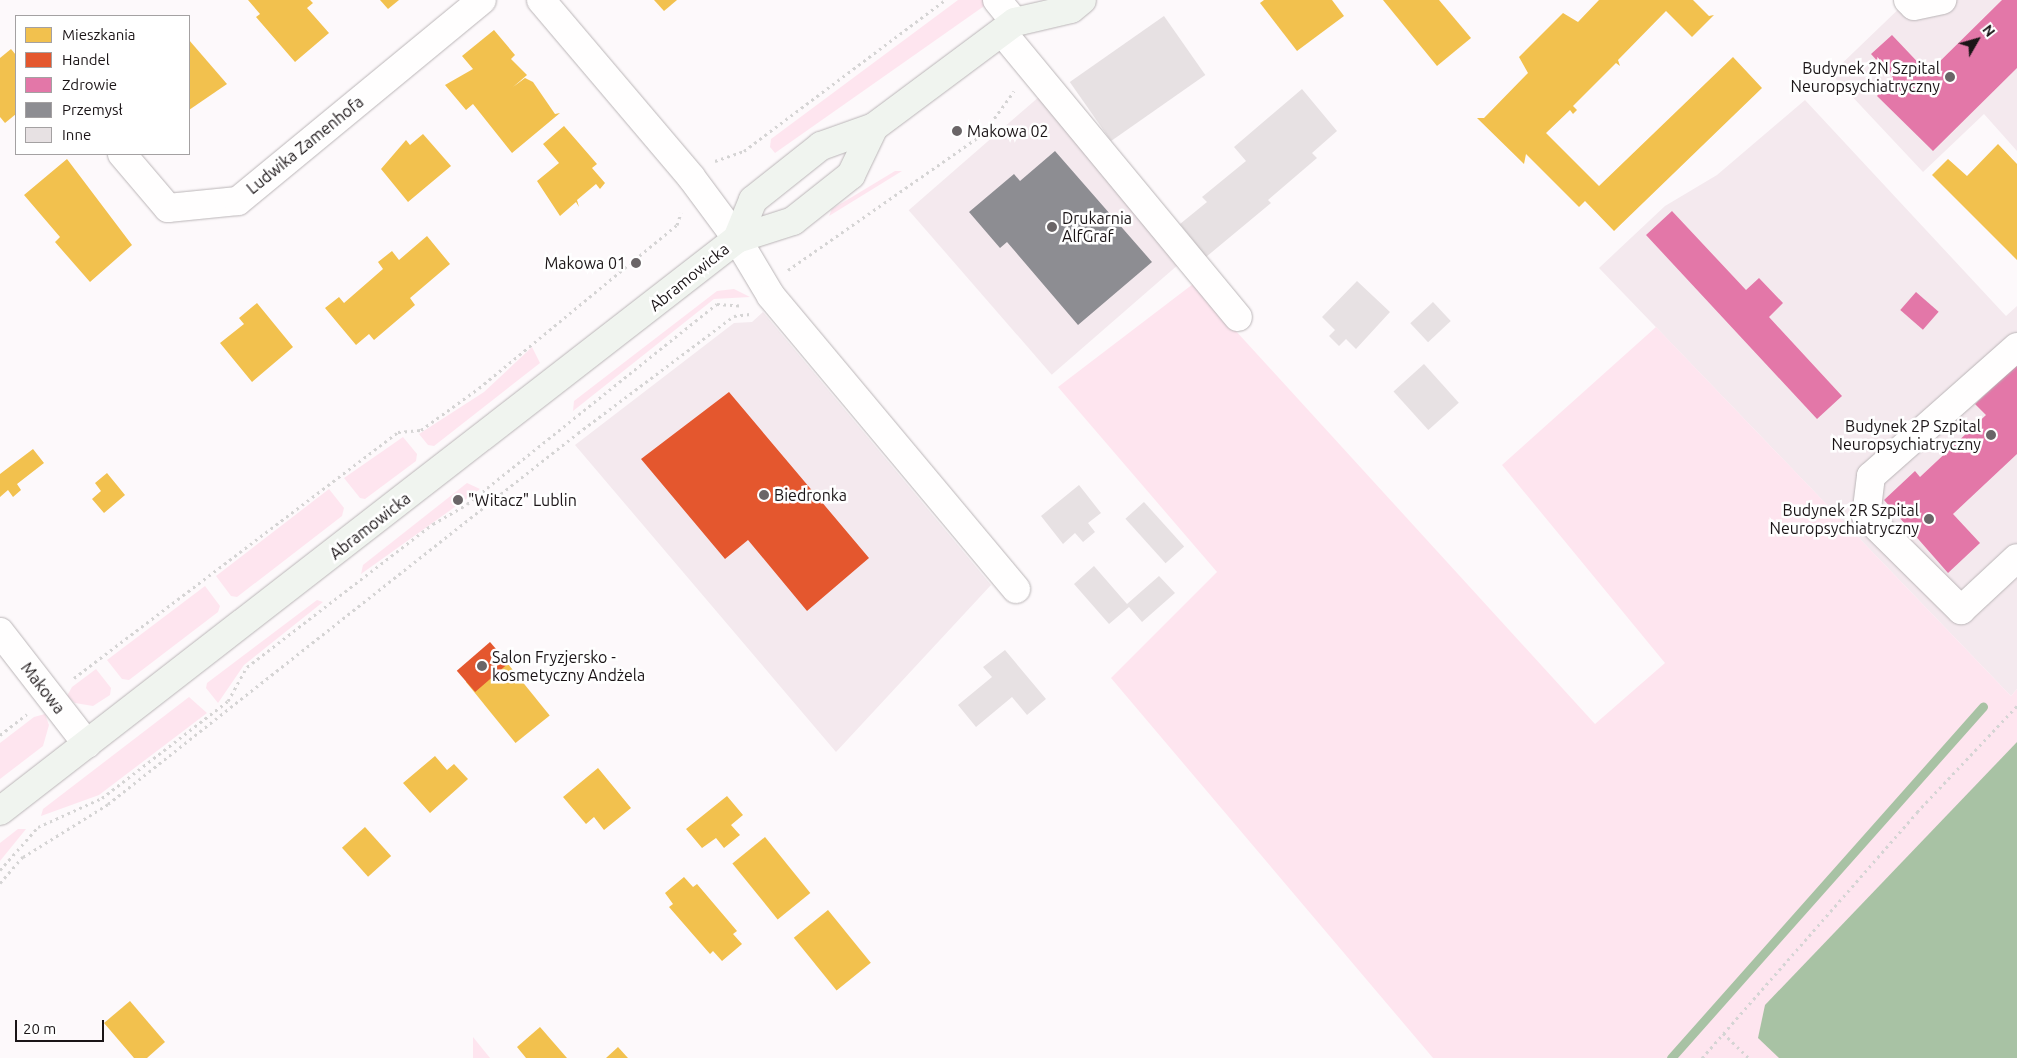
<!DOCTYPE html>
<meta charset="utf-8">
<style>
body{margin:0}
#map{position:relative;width:2017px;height:1058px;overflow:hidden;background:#fdf9fb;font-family:Ubuntu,sans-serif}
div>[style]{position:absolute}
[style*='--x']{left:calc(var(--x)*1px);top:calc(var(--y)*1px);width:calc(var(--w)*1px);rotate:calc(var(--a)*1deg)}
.built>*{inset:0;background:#f4e9ee;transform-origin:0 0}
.green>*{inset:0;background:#fee5ef}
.water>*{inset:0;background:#a8c2a4}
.homes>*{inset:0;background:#f2c14e;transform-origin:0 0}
.shops>*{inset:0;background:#e4572e;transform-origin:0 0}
.health>*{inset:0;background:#e377a8;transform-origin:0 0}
.industry>*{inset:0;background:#8d8d92}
.stream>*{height:9px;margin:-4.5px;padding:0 4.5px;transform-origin:4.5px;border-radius:4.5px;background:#a8c2a4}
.building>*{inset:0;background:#e7e1e3;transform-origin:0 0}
.path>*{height:3px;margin-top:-1.5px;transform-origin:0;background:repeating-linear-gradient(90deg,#d5d4d4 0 2.5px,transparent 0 6.5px)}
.roads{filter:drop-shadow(0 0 1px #bab5b7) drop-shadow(0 0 1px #bab5b7)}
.minor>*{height:28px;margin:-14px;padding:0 14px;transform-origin:14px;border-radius:14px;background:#fffefe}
.major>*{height:28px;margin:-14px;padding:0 14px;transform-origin:14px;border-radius:14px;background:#f0f4ef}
.dots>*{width:14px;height:14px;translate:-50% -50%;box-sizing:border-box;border:2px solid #fff;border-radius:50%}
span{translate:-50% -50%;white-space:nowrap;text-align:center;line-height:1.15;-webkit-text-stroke:5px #fff;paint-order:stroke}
.poi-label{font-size:16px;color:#1b1517}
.right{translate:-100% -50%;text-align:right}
.left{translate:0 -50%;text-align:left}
.street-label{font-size:16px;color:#1b1517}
.legend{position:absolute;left:15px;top:15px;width:175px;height:140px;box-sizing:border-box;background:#fff;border:1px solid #a4a1a2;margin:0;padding:6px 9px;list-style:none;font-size:15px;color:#1b1517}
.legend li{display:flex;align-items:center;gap:10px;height:25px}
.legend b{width:25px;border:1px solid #a4a1a2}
.north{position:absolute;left:1952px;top:15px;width:50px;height:50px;-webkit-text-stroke:4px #fff;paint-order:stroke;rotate:52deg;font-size:14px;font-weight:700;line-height:20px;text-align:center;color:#1b1517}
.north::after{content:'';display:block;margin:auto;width:18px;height:22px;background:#1b1517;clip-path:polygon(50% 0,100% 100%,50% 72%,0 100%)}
.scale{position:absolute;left:15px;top:1020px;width:89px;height:22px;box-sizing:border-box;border:2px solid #1b1517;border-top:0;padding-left:6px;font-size:15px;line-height:18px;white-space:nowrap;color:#1b1517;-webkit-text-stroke:4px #fff;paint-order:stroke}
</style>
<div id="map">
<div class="built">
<div style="clip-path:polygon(1908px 0,2017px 0,2017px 151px,1984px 114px,1923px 172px,1831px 74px)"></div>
<div style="left:1040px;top:96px;width:218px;height:174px;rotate:49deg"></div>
<div style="clip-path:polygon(1805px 100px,2006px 316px,2017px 306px,2017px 689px,2011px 696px,1599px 268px,1665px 206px,1717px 175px)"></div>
<div style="clip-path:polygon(763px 312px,991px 585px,836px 752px,575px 445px,734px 323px,752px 322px)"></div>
</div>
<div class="green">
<div style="clip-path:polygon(958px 0,987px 0,987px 4px,775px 153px,770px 147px,771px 139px)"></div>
<div style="clip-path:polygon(895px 171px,902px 171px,829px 216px,832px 209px)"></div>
<div style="clip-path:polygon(1193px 284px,1595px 724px,1665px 663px,1502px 465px,1656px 327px,2011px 696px,2017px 689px,2017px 1058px,1433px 1058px,1111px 678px,1217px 572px,1058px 387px)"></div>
<div style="clip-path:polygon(734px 289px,750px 297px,714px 299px,573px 411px,574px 401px,717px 291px)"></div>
<div style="clip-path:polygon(532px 347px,540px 363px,434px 446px,428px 445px,419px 434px,484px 392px)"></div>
<div style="clip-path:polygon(403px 437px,417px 454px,416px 461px,365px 499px,360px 498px,344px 478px)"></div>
<div style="clip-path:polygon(467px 483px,480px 489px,361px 574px,363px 565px)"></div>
<div style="clip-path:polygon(329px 489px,344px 508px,342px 516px,237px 597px,231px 596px,216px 576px)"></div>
<div style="clip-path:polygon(205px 586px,220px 606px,218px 612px,129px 680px,122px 679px,107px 660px)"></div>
<div style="clip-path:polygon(317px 600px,323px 602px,244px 665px,218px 703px,206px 688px,207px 683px)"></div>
<div style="clip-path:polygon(96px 669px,111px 688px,110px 695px,93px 706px,75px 703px,67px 696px,72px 687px)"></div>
<div style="clip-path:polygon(189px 697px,207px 713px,99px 795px,41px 816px,43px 809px)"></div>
<div style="clip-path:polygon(45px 714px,49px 725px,43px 746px,0 779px,0 743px,34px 717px)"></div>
<div style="clip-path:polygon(18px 829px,26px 829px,0 861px,0 843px)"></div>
<div style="clip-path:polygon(473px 1037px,490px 1058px,473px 1058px)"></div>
</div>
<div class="water">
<div style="clip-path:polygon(2017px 742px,2017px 1058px,1779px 1058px,1758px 1038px,1765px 1005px)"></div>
</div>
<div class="homes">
<div style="clip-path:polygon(248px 0,310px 0,313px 3px,307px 8px,329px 33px,295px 62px,256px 17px,260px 14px)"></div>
<div style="clip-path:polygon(380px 0,399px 0,388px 9px)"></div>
<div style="clip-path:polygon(654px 0,677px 0,664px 11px)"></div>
<div style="clip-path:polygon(1264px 0,1332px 0,1344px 16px,1297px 51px,1260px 3px)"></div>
<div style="clip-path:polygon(1383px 0,1439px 0,1471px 38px,1437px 66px)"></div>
<div style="clip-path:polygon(1599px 0,1693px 0,1709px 16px,1714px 15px,1692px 37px,1666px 11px,1618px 60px,1620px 66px,1616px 63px,1573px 106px,1577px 110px,1573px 114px,1570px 110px,1546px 133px,1599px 186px,1733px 57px,1762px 88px,1614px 231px,1585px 201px,1579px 207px,1526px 154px,1524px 164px,1477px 118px,1484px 118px,1528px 73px,1519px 57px,1563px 13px,1578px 22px)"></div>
<div style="clip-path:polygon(494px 30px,515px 55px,511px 59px,527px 75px,513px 87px,525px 78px,533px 82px,555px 114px,560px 113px,512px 153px,473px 104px,466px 110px,445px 85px,473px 69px,462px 56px)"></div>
<div style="clip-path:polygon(189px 40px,227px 84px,189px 110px)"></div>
<div style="clip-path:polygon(11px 49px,16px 55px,16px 114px,5px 123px,0 117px,0 58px)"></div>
<div style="clip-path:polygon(564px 126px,597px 164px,592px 168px,605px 183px,600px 189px,596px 184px,577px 200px,579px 207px,576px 202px,560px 216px,537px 181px,559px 163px,543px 144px)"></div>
<div style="clip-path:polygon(423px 134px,451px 166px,408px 202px,381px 169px,406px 140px,410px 145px)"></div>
<div style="clip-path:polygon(1998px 144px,2017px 164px,2017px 260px,1932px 175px,1948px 159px,1967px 176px)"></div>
<div style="clip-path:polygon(67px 159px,132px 245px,90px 282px,55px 242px,60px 237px,24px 195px)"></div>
<div style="clip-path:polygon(427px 236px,450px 264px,410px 298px,415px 305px,374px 340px,369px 334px,356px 345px,325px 308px,339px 297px,344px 303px,383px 269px,378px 262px,392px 251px,399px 260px)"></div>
<div style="clip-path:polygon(257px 303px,293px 347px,252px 382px,220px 343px,244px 324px,239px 318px)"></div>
<div style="clip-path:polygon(33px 449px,44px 463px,17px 484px,21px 490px,13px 497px,8px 490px,0 497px,0 474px)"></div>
<div style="clip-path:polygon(107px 473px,125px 495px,104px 513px,92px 499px,101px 491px,95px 483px)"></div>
<div style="left:500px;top:654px;width:79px;height:44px;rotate:51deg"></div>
<div style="clip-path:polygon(435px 756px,447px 770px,454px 764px,468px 779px,430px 813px,403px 783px)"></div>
<div style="clip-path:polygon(598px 768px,631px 808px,604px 830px,594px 817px,586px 824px,563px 797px)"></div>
<div style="clip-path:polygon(727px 796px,743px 815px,731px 825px,740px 835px,724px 848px,716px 838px,702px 848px,686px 829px)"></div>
<div style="left:365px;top:827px;width:39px;height:31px;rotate:48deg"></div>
<div style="left:765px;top:837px;width:72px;height:42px;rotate:51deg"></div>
<div style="clip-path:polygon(684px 877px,693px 887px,697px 884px,737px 931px,733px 934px,742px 944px,722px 961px,713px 951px,710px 954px,669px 907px,673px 904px,665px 893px)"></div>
<div style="left:828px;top:910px;width:68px;height:44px;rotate:51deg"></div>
<div style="clip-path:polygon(130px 1001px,165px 1042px,147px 1058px,134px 1058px,104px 1023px)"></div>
<div style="clip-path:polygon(540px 1027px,567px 1058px,526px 1058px,517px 1047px)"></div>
<div style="clip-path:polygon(618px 1047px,628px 1058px,606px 1058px)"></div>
</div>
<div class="shops">
<div style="clip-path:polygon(729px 392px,869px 558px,807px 611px,748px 540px,725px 559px,641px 459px)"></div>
<div style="left:490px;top:642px;width:28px;height:44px;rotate:49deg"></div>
</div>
<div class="health">
<div style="clip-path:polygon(2002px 0,2017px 0,2017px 68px,1933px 151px,1877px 96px,1899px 68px,1890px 75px,1871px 54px,1892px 35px,1928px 73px)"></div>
<div style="clip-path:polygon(1672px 211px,1746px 290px,1759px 278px,1783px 303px,1769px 317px,1842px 396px,1817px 419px,1646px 235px)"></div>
<div style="left:1916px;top:292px;width:30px;height:24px;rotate:41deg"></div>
<div style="clip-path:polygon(2017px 365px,2017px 454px,1953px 514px,1980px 543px,1948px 573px,1884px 500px,1915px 471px,1920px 477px,1986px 415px,1975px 404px)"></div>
</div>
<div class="industry">
<div style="clip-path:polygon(1055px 151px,1152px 262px,1078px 325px,1007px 242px,1000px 248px,969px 212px,1014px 174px,1020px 181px)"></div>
</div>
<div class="stream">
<div style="--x:1671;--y:1058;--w:470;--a:-48.4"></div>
</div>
<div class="building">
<div style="left:1164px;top:16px;width:72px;height:115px;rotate:55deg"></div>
<div style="clip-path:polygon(1302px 89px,1337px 131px,1312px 153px,1317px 158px,1268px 200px,1271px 203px,1206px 257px,1180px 224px,1207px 202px,1202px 197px,1246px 161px,1234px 147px)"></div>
<div style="clip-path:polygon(1357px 281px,1390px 312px,1356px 349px,1346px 339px,1339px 346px,1329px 336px,1335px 330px,1322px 317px)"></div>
<div style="left:1433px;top:302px;width:26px;height:31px;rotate:47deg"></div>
<div style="left:1424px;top:364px;width:52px;height:41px;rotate:48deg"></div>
<div style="clip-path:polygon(1079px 485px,1101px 513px,1088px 523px,1095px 532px,1083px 542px,1075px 533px,1063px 544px,1041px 516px)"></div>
<div style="left:1144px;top:502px;width:60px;height:25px;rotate:48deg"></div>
<div style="clip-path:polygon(1094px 566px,1127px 604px,1159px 576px,1175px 593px,1142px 622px,1129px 607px,1109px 624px,1074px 584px)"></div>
<div style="clip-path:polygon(1005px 650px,1046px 699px,1027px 715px,1012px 697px,976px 727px,958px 705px,992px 677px,983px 667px)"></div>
</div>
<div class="path">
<div style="--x:715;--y:161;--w:31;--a:-19"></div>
<div style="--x:744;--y:151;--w:251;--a:-36.9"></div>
<div style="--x:788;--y:270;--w:238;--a:-34.9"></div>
<div style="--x:983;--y:134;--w:53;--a:-54.2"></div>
<div style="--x:74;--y:678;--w:407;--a:-37.2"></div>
<div style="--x:398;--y:432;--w:23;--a:-5"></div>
<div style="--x:421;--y:430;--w:72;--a:-35.9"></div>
<div style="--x:479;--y:388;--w:256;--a:-39.5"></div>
<div style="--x:677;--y:225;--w:13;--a:-72"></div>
<div style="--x:0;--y:735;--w:34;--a:-38"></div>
<div style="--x:0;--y:870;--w:57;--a:-48.5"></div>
<div style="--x:38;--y:827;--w:70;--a:-24.4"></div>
<div style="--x:102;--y:798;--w:159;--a:-37.6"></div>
<div style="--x:228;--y:701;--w:39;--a:-61"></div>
<div style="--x:247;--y:667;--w:235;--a:-37.6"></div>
<div style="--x:433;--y:524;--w:39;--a:-30"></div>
<div style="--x:467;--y:504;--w:320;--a:-38.7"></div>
<div style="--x:717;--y:304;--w:26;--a:4"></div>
<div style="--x:0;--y:883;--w:35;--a:-49"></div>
<div style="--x:23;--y:857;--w:100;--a:-31.9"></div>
<div style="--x:108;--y:804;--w:599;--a:-38.29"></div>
<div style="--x:578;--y:433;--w:195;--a:-36.9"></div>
<div style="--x:734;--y:316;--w:16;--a:-7"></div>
<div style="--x:1723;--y:1033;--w:36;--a:44"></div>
<div style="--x:1702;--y:1058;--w:327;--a:-48.8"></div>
<div style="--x:1917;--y:812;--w:146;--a:-46.7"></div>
</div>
<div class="roads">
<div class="minor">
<div style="--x:541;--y:0;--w:232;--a:49.7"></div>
<div style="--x:691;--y:177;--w:77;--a:53.4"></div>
<div style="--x:737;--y:239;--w:66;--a:59.2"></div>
<div style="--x:771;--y:296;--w:382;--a:50.1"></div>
<div style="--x:997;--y:0;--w:28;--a:51"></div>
<div style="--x:1908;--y:0;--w:8;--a:45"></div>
<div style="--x:1914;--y:6;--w:29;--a:-12"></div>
<div style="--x:1002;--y:32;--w:370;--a:50.4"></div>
<div style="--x:122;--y:154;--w:71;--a:49.6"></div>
<div style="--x:168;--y:208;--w:70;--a:-5.7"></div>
<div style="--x:238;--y:201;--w:316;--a:-39.5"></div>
<div style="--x:2017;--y:347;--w:195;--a:138.5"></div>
<div style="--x:1871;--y:476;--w:40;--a:97.1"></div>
<div style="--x:1866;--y:516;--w:134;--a:44.7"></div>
<div style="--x:1961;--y:610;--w:76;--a:-42.9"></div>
<div style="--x:0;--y:632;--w:142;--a:52.2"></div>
</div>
<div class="major">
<div style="--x:737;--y:239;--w:42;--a:-67.7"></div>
<div style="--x:753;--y:200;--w:87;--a:-38.5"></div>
<div style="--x:821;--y:146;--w:56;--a:-19.7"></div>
<div style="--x:874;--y:127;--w:176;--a:-36.7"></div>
<div style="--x:1015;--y:22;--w:57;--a:-13.1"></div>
<div style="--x:1071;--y:9;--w:14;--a:-39"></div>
<div style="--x:0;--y:811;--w:933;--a:-37.82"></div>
<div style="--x:737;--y:239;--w:59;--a:-17.8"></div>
<div style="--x:793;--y:221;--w:74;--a:-38.4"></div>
<div style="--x:851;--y:175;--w:53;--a:-64.4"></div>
</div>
</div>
<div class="dots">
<div style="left:1950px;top:77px;background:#6a6567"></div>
<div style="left:957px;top:131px;background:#6a6567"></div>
<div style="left:1052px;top:227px;background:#6a6567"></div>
<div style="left:636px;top:263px;background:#6a6567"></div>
<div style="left:1991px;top:435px;background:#6a6567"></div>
<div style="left:764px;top:495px;background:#6a6567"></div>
<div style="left:458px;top:500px;background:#6a6567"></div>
<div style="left:1929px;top:519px;background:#6a6567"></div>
<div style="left:482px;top:666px;background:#6a6567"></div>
</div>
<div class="poi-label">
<span class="right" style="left:1940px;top:77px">Budynek 2N Szpital<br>Neuropsychiatryczny</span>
<span class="left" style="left:967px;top:131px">Makowa 02</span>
<span class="left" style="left:1062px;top:227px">Drukarnia<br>AlfGraf</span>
<span class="right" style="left:626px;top:263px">Makowa 01</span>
<span class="right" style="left:1981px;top:435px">Budynek 2P Szpital<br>Neuropsychiatryczny</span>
<span class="left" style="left:774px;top:495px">Biedronka</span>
<span class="left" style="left:468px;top:500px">"Witacz" Lublin</span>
<span class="right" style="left:1919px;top:519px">Budynek 2R Szpital<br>Neuropsychiatryczny</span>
<span class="left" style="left:492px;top:666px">Salon Fryzjersko -<br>kosmetyczny Andżela</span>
</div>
<div class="street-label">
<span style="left:305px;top:145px;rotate:-39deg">Ludwika Zamenhofa</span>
<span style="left:689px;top:277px;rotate:-39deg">Abramowicka</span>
<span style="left:370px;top:526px;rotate:-38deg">Abramowicka</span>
<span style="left:43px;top:688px;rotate:52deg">Makowa</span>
</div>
<ul class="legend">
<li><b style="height:14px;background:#f2c14e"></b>Mieszkania</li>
<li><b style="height:14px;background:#e4572e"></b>Handel</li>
<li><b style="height:14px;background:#e377a8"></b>Zdrowie</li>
<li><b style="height:14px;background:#8d8d92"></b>Przemysł</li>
<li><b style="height:14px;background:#e7e1e3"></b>Inne</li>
</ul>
<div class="north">N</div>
<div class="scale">20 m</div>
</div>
